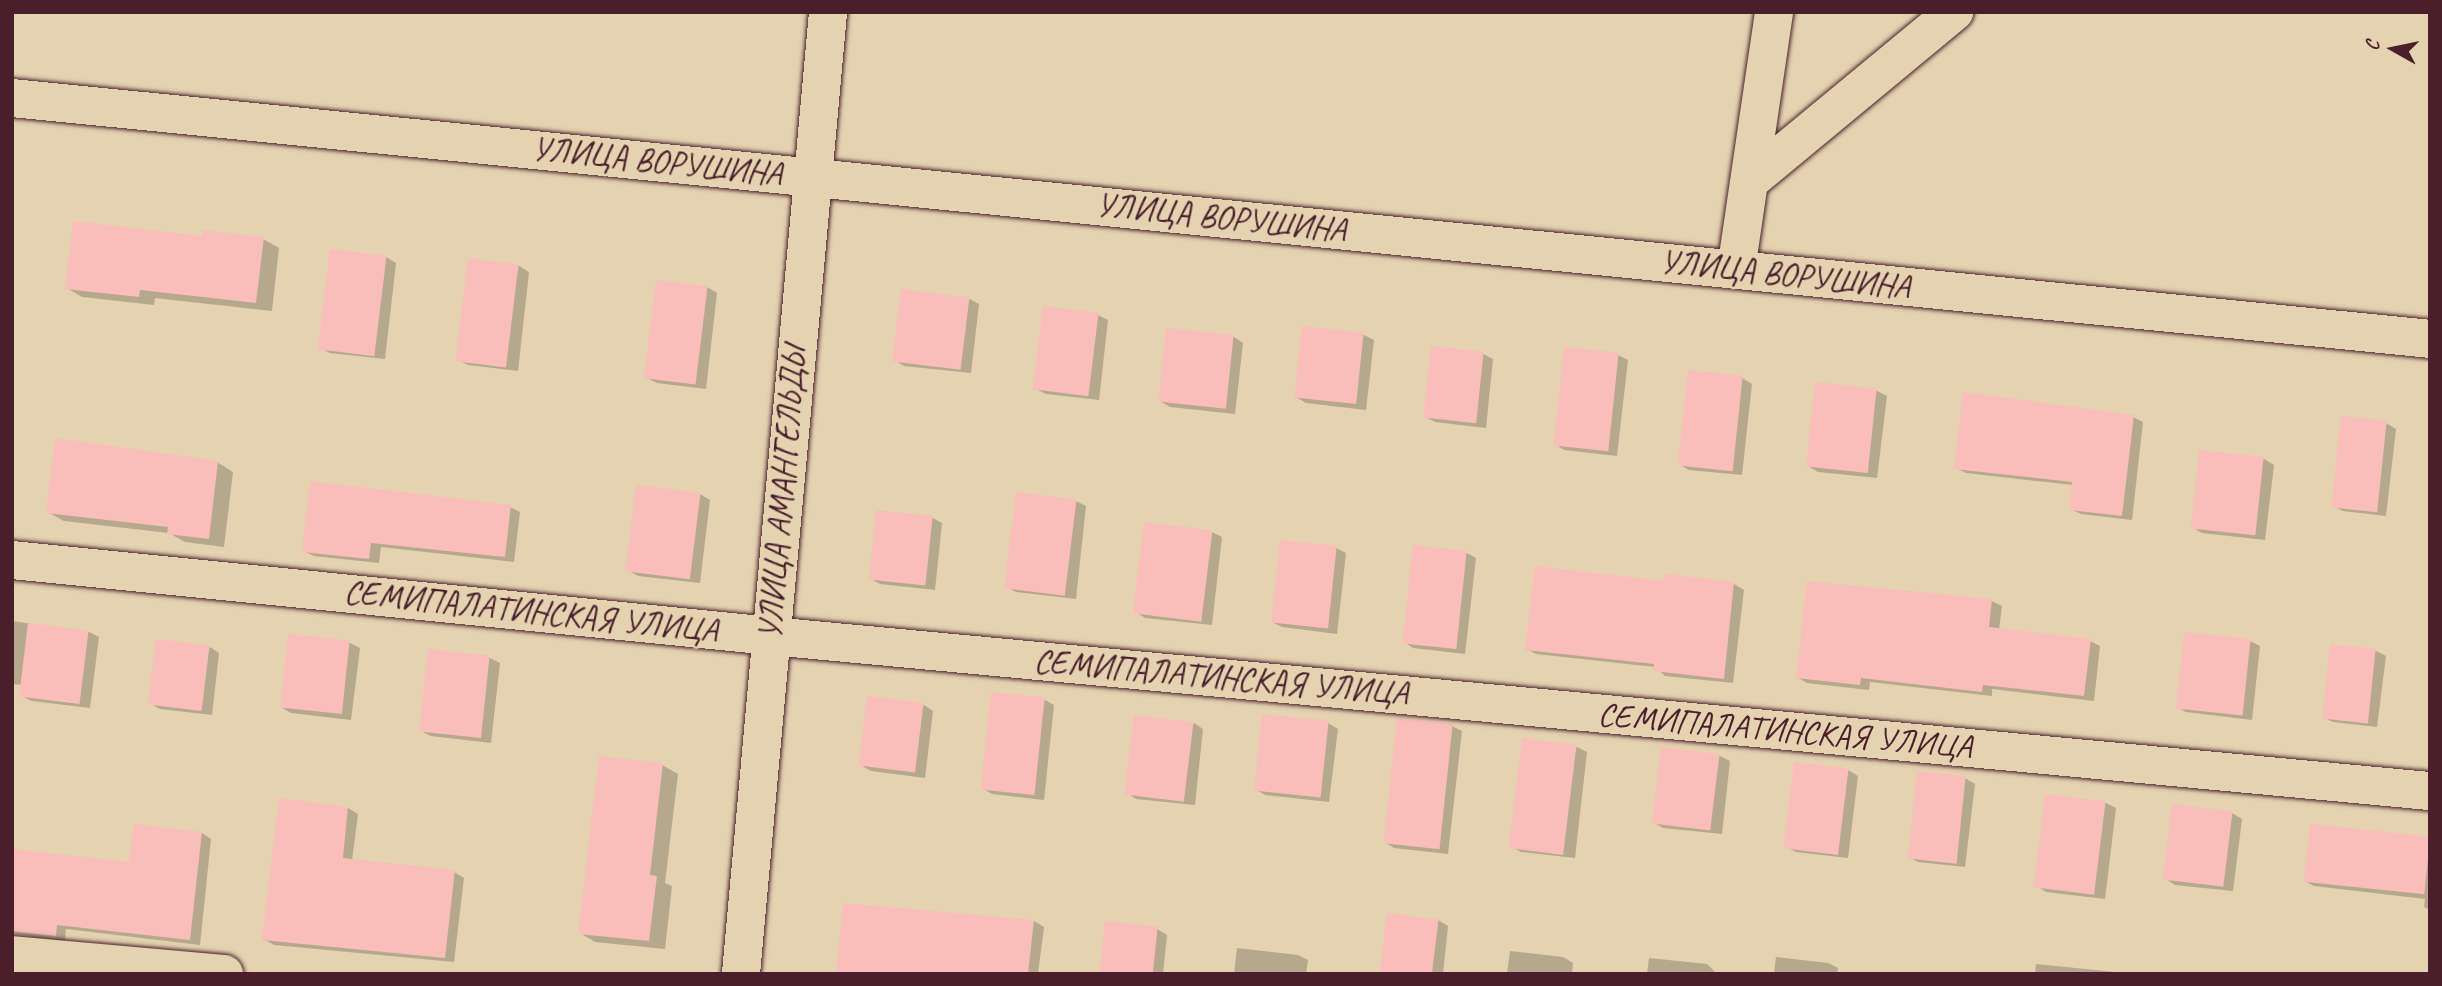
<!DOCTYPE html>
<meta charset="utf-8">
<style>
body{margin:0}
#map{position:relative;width:2442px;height:986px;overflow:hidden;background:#e4d2b0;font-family:Caveat,sans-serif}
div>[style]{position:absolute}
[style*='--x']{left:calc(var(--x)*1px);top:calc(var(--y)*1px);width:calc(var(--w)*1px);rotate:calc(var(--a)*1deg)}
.shadow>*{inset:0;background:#0003}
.building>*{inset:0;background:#f9bdba;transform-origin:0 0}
.roads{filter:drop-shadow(0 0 2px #4a1f2b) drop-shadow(0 0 2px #4a1f2b)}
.minor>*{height:38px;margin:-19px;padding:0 19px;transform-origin:19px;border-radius:19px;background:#e4d2b0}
span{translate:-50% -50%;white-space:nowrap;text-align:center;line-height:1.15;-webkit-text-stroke:5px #e4d2b0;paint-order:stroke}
.street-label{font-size:33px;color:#4a1f2b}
.frame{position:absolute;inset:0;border:14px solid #4a1f2b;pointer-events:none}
.north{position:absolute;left:2358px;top:14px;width:70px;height:70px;-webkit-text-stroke:5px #e4d2b0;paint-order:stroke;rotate:279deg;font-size:19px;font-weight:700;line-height:28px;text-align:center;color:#4a1f2b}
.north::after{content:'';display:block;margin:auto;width:24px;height:32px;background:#4a1f2b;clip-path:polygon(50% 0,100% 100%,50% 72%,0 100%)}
</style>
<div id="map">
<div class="shadow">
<div style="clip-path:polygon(204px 238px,263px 239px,279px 248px,272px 311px,155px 298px,154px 305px,82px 297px,67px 288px)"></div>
<div style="clip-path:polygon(386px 257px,396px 263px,385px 359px,330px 353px,320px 348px)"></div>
<div style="clip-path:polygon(469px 260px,519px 266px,529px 272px,518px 371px,468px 365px,458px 360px)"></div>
<div style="clip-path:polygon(707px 287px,717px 293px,706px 389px,657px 383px,647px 378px)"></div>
<div style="clip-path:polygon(970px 299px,979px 304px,971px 373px,904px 366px,894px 360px)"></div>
<div style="clip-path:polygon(1098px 315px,1108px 320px,1099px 400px,1046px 394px,1036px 389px)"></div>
<div style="clip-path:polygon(1304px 328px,1364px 335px,1374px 340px,1366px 410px,1306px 403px,1296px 397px)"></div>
<div style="clip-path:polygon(1234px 337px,1243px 343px,1235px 414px,1170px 407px,1160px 401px)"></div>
<div style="clip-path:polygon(1483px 354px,1493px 359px,1486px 428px,1435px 422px,1426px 417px)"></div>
<div style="clip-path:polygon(1618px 355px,1628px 360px,1617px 456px,1564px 450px,1555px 444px)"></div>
<div style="clip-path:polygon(1742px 378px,1752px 384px,1742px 475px,1689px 470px,1679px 464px)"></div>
<div style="clip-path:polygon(1817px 384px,1877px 391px,1887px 396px,1877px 478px,1818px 472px,1808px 466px)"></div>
<div style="clip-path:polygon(2133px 417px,2143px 422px,2132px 520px,2081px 514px,2071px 509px,2073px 485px,1966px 473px,1956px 468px)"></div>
<div style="clip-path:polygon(2386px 423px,2396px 429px,2386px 516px,2343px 511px,2333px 506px)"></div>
<div style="clip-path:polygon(2201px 452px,2264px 459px,2274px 465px,2265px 540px,2202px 533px,2192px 527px)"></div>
<div style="clip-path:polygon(217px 462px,233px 472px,224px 547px,185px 542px,169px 533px,64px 521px,48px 512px)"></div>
<div style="clip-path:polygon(700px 494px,710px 500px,700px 583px,638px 576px,628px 570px)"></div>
<div style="clip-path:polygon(1076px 501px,1086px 506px,1076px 599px,1016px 592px,1007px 587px)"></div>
<div style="clip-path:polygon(510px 507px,520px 512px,514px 562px,381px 547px,379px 563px,314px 556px,304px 551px)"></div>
<div style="clip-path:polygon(933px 518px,942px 523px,935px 590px,880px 584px,871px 579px)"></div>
<div style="clip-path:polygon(1212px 532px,1222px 537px,1212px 625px,1145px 618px,1136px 612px)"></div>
<div style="clip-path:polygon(1336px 548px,1346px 553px,1337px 634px,1282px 627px,1272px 622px)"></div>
<div style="clip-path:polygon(1467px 553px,1476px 558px,1465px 654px,1413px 648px,1404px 642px)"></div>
<div style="clip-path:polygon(1665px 576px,1734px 584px,1744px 590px,1733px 683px,1665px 676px,1655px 667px,1536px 654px,1527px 649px,1665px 583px)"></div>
<div style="clip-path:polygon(1808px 583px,1992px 601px,2002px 606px,1999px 630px,2090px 641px,2100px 646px,2094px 701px,1992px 689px,1992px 696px,1870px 682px,1869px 690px,1807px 683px,1797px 677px)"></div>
<div style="clip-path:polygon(12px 621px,89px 632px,99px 637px,90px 708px,32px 701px,22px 696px,23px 685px,12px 684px)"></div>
<div style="clip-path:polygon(289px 636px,350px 643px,360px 648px,351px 720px,291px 713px,281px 707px)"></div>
<div style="clip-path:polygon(2250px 641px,2260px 646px,2252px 720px,2186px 712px,2177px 707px)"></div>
<div style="clip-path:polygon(2332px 646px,2376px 651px,2386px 656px,2377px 727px,2333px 722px,2323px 717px)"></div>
<div style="clip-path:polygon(210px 647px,219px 653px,212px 715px,160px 709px,151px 704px)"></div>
<div style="clip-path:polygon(430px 651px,490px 658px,500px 663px,491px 743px,431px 736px,421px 731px)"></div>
<div style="clip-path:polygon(1045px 700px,1054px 705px,1044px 800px,992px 794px,982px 788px)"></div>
<div style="clip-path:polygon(924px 705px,933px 711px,925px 778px,871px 771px,862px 766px)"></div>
<div style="clip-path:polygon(1194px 723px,1203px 729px,1195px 805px,1136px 799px,1127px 793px)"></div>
<div style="clip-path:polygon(1328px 723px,1338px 729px,1329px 802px,1265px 795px,1255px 789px)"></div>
<div style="clip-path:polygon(1452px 726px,1462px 731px,1448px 854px,1394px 848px,1385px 842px)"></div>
<div style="clip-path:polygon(1577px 747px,1587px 752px,1575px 858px,1521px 852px,1512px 847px)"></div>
<div style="clip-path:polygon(1662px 749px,1720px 756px,1730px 761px,1722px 834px,1663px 828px,1653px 822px)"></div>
<div style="clip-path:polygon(662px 765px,678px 774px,665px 883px,672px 886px,665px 949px,595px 942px,580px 933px)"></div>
<div style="clip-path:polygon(1848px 770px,1858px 776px,1848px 858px,1796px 852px,1786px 847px)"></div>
<div style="clip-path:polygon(1965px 778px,1975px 784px,1965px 867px,1918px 862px,1909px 857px)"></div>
<div style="clip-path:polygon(2047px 796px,2106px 803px,2116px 808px,2105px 899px,2046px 892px,2037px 886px)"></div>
<div style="clip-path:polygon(280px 800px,348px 808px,358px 814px,352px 861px,454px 872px,464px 878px,454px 962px,274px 945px,264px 939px)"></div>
<div style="clip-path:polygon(2232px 813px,2242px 819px,2233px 891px,2175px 885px,2166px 879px)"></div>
<div style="clip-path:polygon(202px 833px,211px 839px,200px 945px,66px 929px,65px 941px,12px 934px,12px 850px,131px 864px)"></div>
<div style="clip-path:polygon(2430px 838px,2430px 910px,2424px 907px,2425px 899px,2314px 886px,2305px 881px)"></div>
<div style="clip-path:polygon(845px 905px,1034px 921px,1044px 927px,1038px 974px,837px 974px)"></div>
<div style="clip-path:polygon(1438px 920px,1448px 926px,1443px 974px,1382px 974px)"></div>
<div style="clip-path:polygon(1157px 929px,1167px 935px,1163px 974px,1100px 974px)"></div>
<div style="clip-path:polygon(1237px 948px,1298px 955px,1308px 960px,1306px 974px,1234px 974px)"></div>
<div style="clip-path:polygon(1510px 951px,1563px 957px,1573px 963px,1572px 974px,1507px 974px)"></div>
<div style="clip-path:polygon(1776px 957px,1828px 963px,1838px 968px,1837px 974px,1774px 974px)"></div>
<div style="clip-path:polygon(1649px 958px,1707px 964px,1717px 974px,1647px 974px)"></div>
<div style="clip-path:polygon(2036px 964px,2135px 974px,2035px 974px)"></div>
</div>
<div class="building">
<div style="clip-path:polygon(73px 221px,202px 236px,203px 230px,264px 237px,256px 303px,140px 290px,139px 297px,65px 289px)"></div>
<div style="left:330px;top:249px;width:57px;height:101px;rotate:7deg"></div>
<div style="left:468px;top:258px;width:51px;height:104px;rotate:7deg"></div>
<div style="left:656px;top:280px;width:52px;height:99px;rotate:7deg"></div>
<div style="left:901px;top:289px;width:69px;height:73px;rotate:7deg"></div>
<div style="left:1043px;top:306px;width:56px;height:84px;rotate:7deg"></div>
<div style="left:1302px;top:326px;width:62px;height:72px;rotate:6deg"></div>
<div style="left:1166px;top:328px;width:68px;height:74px;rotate:6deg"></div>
<div style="left:1431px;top:346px;width:53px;height:72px;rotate:6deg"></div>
<div style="left:1564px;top:347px;width:55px;height:99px;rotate:6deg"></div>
<div style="left:1688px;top:370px;width:55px;height:96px;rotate:6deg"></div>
<div style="left:1815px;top:382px;width:62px;height:85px;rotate:6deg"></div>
<div style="clip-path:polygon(1963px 392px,2134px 415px,2122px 516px,2069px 510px,2072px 482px,1954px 469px)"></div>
<div style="left:2341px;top:416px;width:46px;height:92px;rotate:6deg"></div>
<div style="clip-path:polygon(55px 438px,218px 461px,209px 539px,167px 534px,168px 527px,46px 513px)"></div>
<div style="left:2199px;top:450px;width:65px;height:79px;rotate:6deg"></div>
<div style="clip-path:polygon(310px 481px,511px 505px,505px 557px,371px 543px,369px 559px,302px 552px)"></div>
<div style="left:636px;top:485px;width:65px;height:87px;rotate:7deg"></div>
<div style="left:1016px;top:492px;width:61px;height:97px;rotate:7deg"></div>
<div style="left:876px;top:510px;width:57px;height:70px;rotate:6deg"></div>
<div style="left:1144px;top:522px;width:69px;height:92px;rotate:7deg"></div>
<div style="left:1280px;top:540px;width:57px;height:83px;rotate:6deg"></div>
<div style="left:1413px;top:545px;width:54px;height:99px;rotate:6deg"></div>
<div style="clip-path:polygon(1535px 566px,1663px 581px,1664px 574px,1734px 582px,1724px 679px,1653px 671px,1654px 664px,1525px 650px)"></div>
<div style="clip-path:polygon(1807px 581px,1992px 599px,1989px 627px,2091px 639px,2084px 696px,1983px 685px,1982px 692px,1861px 678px,1860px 685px,1796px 678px)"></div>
<div style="left:28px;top:623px;width:61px;height:74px;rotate:7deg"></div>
<div style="left:2184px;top:632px;width:67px;height:77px;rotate:6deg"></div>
<div style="left:288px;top:634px;width:62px;height:74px;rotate:6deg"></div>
<div style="left:156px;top:639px;width:54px;height:66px;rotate:7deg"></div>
<div style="left:2330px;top:644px;width:46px;height:75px;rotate:6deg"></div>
<div style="left:428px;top:649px;width:62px;height:83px;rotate:6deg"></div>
<div style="left:991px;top:692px;width:54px;height:98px;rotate:6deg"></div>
<div style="left:867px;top:696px;width:57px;height:70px;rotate:7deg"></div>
<div style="left:1262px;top:714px;width:67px;height:77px;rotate:6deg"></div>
<div style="left:1134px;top:715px;width:60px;height:80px;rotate:7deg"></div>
<div style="left:1397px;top:718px;width:56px;height:126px;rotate:6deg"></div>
<div style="left:1522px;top:738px;width:55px;height:111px;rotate:7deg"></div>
<div style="left:1661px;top:747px;width:59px;height:77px;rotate:7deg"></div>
<div style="clip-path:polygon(599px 756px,663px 763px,650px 875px,657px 876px,649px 941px,578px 934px)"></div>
<div style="left:1794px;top:762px;width:55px;height:87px;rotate:7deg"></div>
<div style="left:1917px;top:771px;width:49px;height:88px;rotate:6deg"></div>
<div style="left:2045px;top:794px;width:61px;height:94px;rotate:7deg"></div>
<div style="clip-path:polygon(279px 798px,348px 807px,343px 858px,455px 870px,445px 958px,262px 940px)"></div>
<div style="left:2172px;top:804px;width:61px;height:76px;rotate:7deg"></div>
<div style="clip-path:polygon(134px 824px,202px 832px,190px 940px,57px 925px,56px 936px,12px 931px,12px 849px,129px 862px)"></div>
<div style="left:2310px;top:824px;width:121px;height:58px;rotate:6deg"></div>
<div style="clip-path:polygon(843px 903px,1034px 920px,1028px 974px,836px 974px)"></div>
<div style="left:1387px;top:913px;width:52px;height:61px;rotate:7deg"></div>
<div style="left:1105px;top:921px;width:53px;height:53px;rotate:6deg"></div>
</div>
<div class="roads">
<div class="minor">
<div style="--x:12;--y:98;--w:2430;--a:5.69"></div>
<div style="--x:1751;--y:180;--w:264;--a:-39.6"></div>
<div style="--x:1736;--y:270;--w:261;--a:-81.6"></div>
<div style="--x:12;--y:560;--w:763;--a:5.72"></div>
<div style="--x:771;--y:636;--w:1666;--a:5.34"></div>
<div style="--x:12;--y:955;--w:213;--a:5.1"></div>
<div style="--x:741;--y:974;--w:966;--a:-84.83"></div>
</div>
</div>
<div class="street-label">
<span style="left:657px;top:162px;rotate:6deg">УЛИЦА ВОРУШИНА</span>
<span style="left:1221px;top:218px;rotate:6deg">УЛИЦА ВОРУШИНА</span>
<span style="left:1785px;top:275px;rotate:6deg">УЛИЦА ВОРУШИНА</span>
<span style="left:783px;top:493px;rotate:-85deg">УЛИЦА АМАНГЕЛЬДЫ</span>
<span style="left:531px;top:612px;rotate:6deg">СЕМИПАЛАТИНСКАЯ УЛИЦА</span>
<span style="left:1221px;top:678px;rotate:5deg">СЕМИПАЛАТИНСКАЯ УЛИЦА</span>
<span style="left:1785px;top:731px;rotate:5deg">СЕМИПАЛАТИНСКАЯ УЛИЦА</span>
</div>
<div class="frame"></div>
<div class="north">С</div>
</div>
